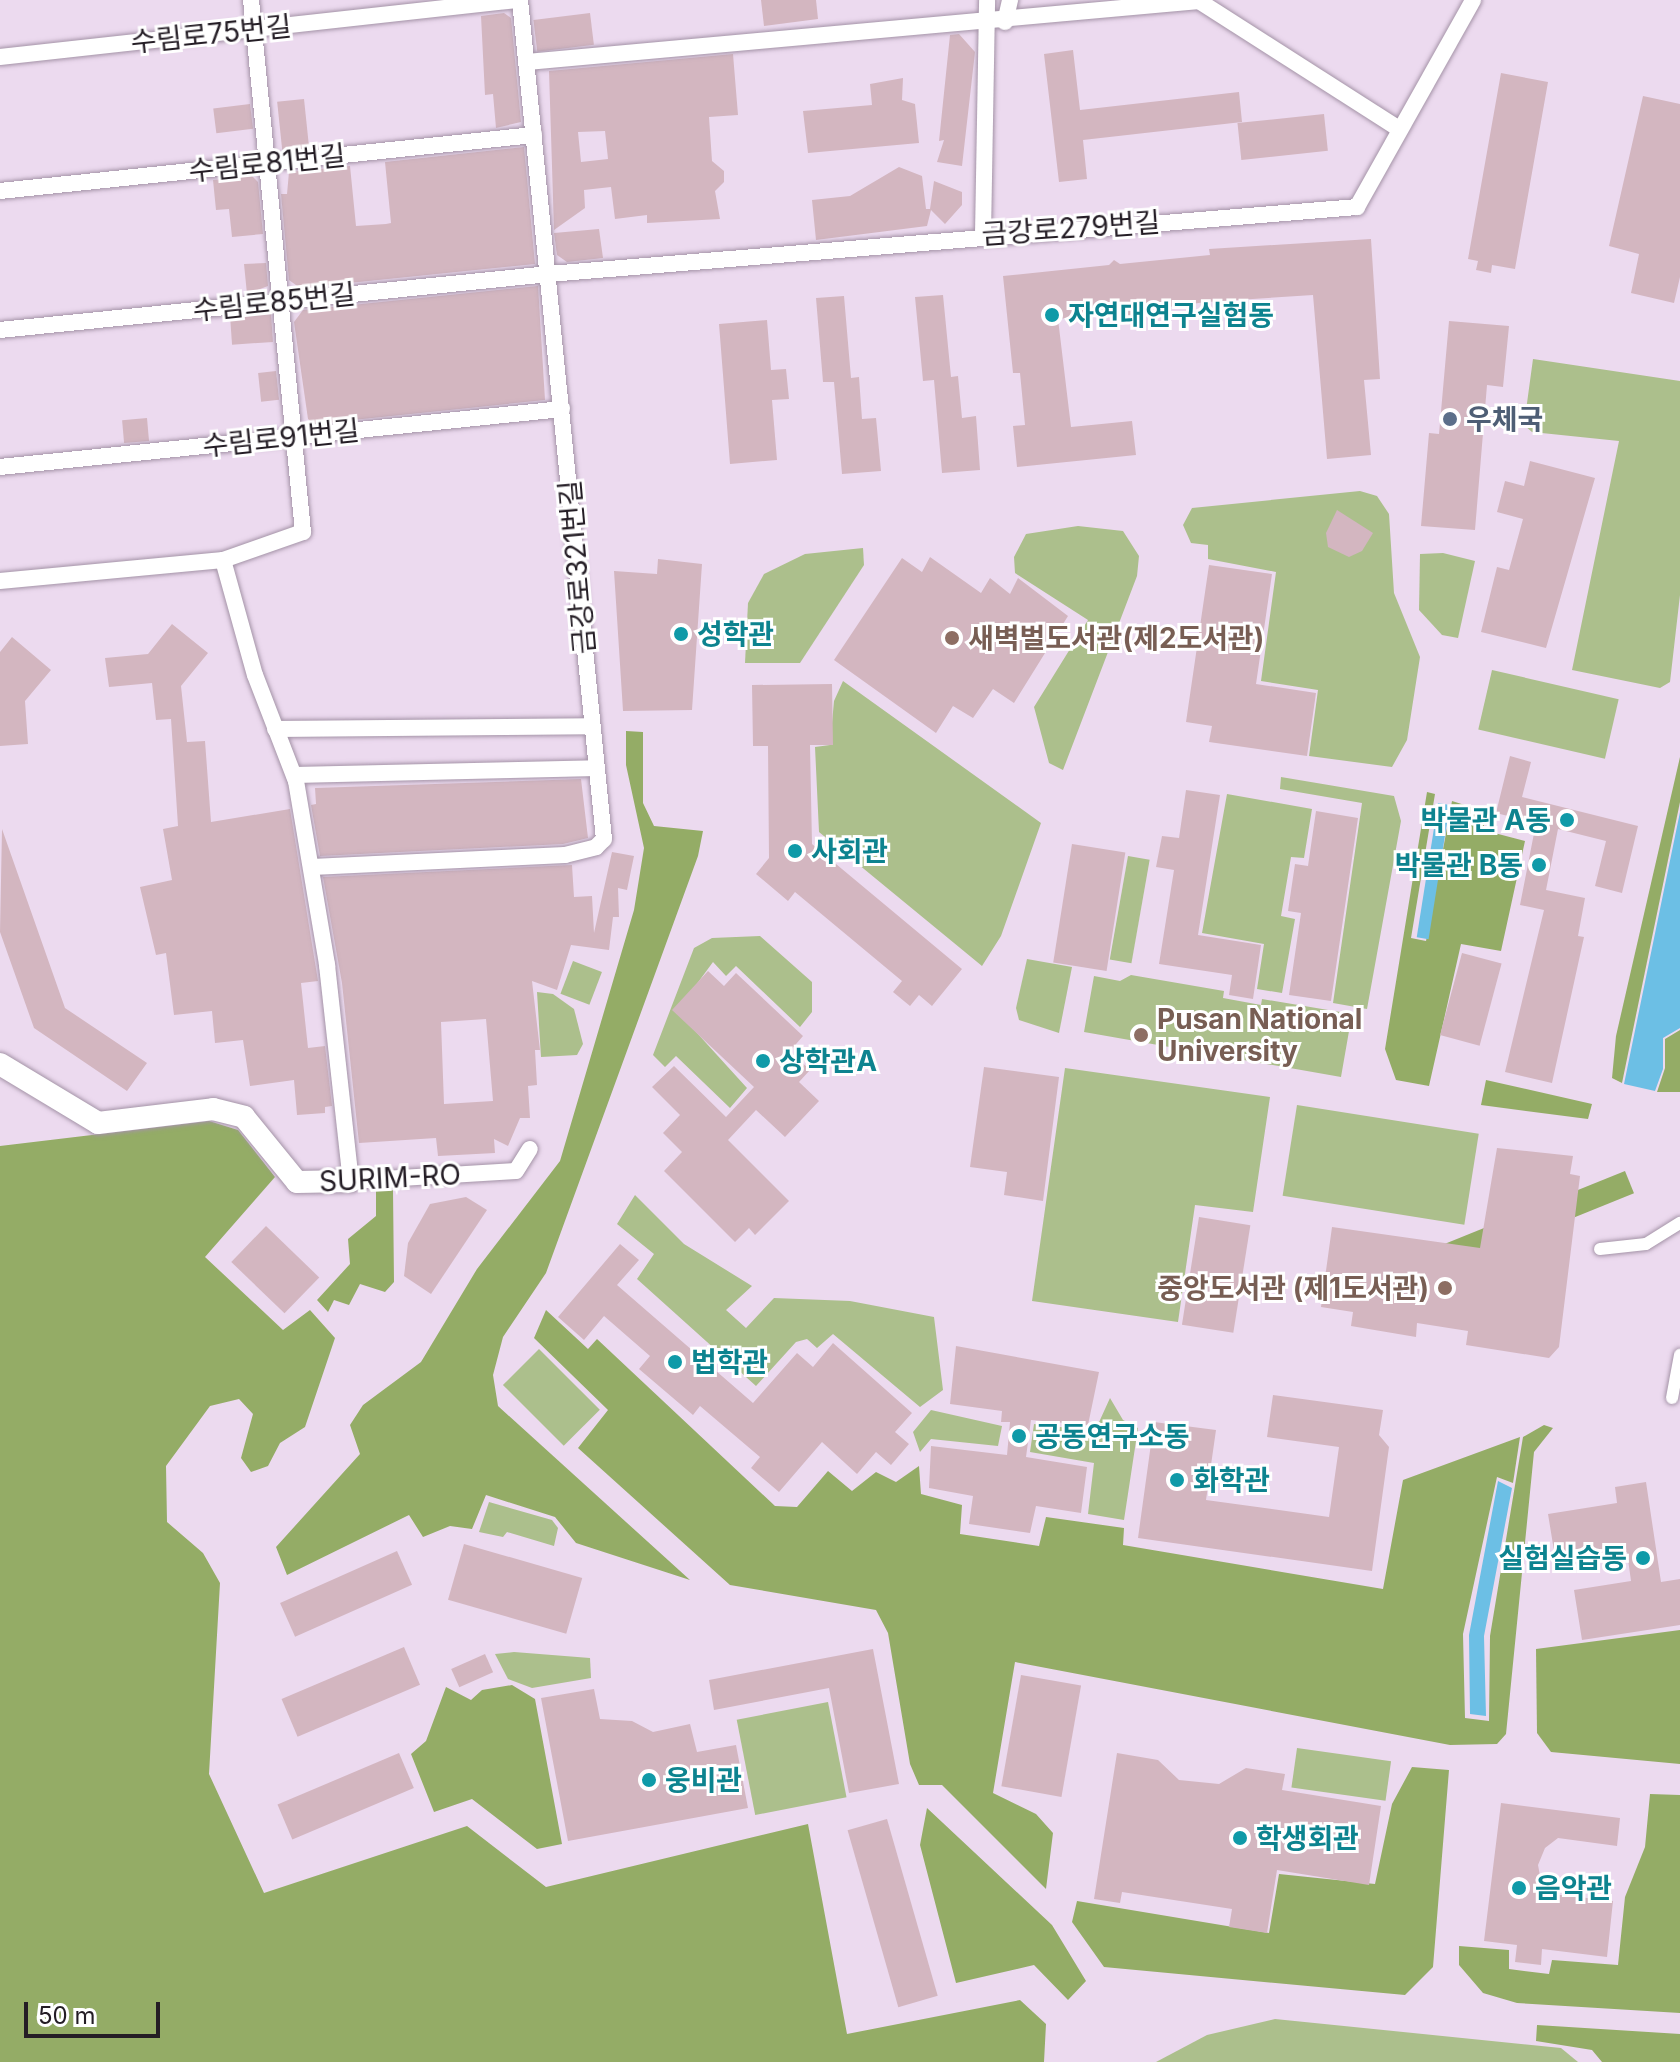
<!DOCTYPE html>
<meta charset="utf-8">
<style>
body{margin:0}
#map{position:relative;width:1680px;height:2062px;overflow:hidden;background:#ecdaef;font-family:Inter,"Noto Sans KR",sans-serif}
div>[style]{position:absolute}
[style*='--x']{left:calc(var(--x)*1px);top:calc(var(--y)*1px);width:calc(var(--w)*1px);rotate:calc(var(--a)*1deg)}
.green>*{inset:0;background:#acbf8c;transform-origin:0 0}
.forest>*{inset:0;background:#94ac66;transform-origin:0 0}
.water>*{inset:0;background:#6cbfe5;transform-origin:0 0}
.building>*{inset:0;background:#d3b6c0;transform-origin:0 0}
.roads{filter:drop-shadow(0 0 2px #a493a7) drop-shadow(0 0 2px #a493a7)}
.pedestrian>*{height:12px;margin:-6px;padding:0 6px;transform-origin:6px;border-radius:6px;background:#fff}
.minor>*{height:16px;margin:-8px;padding:0 8px;transform-origin:8px;border-radius:8px;background:#fff}
.secondary>*{height:22px;margin:-11px;padding:0 11px;transform-origin:11px;border-radius:11px;background:#fff}
.dots>*{width:22px;height:22px;translate:-50% -50%;box-sizing:border-box;border:4px solid #fff;border-radius:50%}
span{translate:-50% -50%;white-space:nowrap;text-align:center;line-height:1.15;-webkit-text-stroke:6px #fff;paint-order:stroke}
.street-label{font-size:28px;color:#241d25}
.culture-label{font-size:28px;color:#0d838f;font-weight:700}
.left{translate:0 -50%;text-align:left}
.right{translate:-100% -50%;text-align:right}
.service-label{font-size:28px;color:#4e5e75;font-weight:700}
.education-label{font-size:28px;color:#785e54;font-weight:700}
.scale{position:absolute;left:24px;top:2002px;width:136px;height:36px;box-sizing:border-box;border:4px solid #241d25;border-top:0;padding-left:10px;font-size:24px;line-height:28px;white-space:nowrap;color:#241d25;-webkit-text-stroke:6px #fff;paint-order:stroke}
</style>
<div id="map">
<div class="green">
<div style="clip-path:polygon(1533px 359px,1680px 381px,1680px 595px,1670px 682px,1660px 688px,1572px 670px,1619px 441px,1532px 432px,1524px 425px)"></div>
<div style="clip-path:polygon(1360px 491px,1377px 496px,1389px 514px,1394px 593px,1420px 657px,1407px 740px,1392px 767px,1309px 756px,1318px 690px,1261px 681px,1276px 572px,1208px 559px,1208px 545px,1191px 543px,1183px 525px,1192px 508px)"></div>
<div style="clip-path:polygon(1078px 526px,1123px 531px,1139px 556px,1137px 576px,1063px 770px,1049px 763px,1034px 707px,1088px 620px,1015px 573px,1014px 557px,1026px 534px)"></div>
<div style="clip-path:polygon(863px 548px,864px 565px,800px 663px,745px 663px,748px 603px,764px 574px,805px 554px)"></div>
<div style="clip-path:polygon(1443px 553px,1475px 561px,1458px 638px,1442px 635px,1419px 610px,1420px 554px)"></div>
<div style="left:1492px;top:670px;width:130px;height:61px;rotate:13deg"></div>
<div style="clip-path:polygon(843px 681px,1041px 823px,1001px 936px,982px 966px,819px 832px,815px 747px,830px 745px,834px 701px)"></div>
<div style="clip-path:polygon(1281px 777px,1394px 796px,1401px 821px,1367px 1009px,1333px 1003px,1362px 803px,1280px 789px)"></div>
<div style="clip-path:polygon(1227px 794px,1312px 809px,1304px 858px,1291px 857px,1281px 916px,1295px 919px,1282px 993px,1257px 989px,1264px 944px,1202px 933px)"></div>
<div style="left:1128px;top:856px;width:22px;height:105px;rotate:10deg"></div>
<div style="clip-path:polygon(760px 936px,812px 982px,812px 1012px,800px 1027px,736px 966px,726px 976px,713px 962px,677px 1011px,747px 1088px,730px 1108px,676px 1056px,665px 1067px,653px 1055px,694px 948px,712px 938px)"></div>
<div style="clip-path:polygon(1027px 959px,1072px 967px,1059px 1033px,1019px 1020px,1016px 1008px)"></div>
<div style="left:573px;top:961px;width:31px;height:35px;rotate:21deg"></div>
<div style="clip-path:polygon(1131px 975px,1224px 991px,1223px 998px,1261px 1005px,1262px 999px,1352px 1014px,1341px 1077px,1084px 1032px,1094px 976px,1120px 981px)"></div>
<div style="clip-path:polygon(537px 992px,553px 994px,574px 1009px,583px 1044px,577px 1055px,541px 1057px)"></div>
<div style="clip-path:polygon(1065px 1068px,1270px 1097px,1253px 1212px,1195px 1205px,1178px 1322px,1032px 1301px)"></div>
<div style="left:1297px;top:1105px;width:184px;height:92px;rotate:9deg"></div>
<div style="clip-path:polygon(635px 1195px,684px 1244px,752px 1286px,726px 1310px,746px 1328px,774px 1298px,850px 1301px,934px 1317px,943px 1390px,920px 1407px,833px 1334px,817px 1348px,807px 1339px,796px 1342px,756px 1386px,637px 1279px,654px 1254px,617px 1224px)"></div>
<div style="left:539px;top:1349px;width:86px;height:51px;rotate:45deg"></div>
<div style="clip-path:polygon(1110px 1398px,1123px 1420px,1138px 1428px,1124px 1520px,1088px 1514px,1094px 1463px,1030px 1452px,1034px 1424px,1095px 1431px)"></div>
<div style="clip-path:polygon(931px 1410px,1002px 1426px,998px 1446px,931px 1439px,920px 1452px,913px 1432px)"></div>
<div style="clip-path:polygon(489px 1502px,552px 1520px,558px 1528px,554px 1546px,507px 1532px,503px 1537px,479px 1532px)"></div>
<div style="clip-path:polygon(514px 1652px,590px 1658px,591px 1678px,532px 1688px,508px 1679px,495px 1654px)"></div>
<div style="left:828px;top:1702px;width:97px;height:93px;rotate:79deg"></div>
<div style="left:1297px;top:1748px;width:95px;height:40px;rotate:8deg"></div>
<div style="clip-path:polygon(1275px 2019px,1561px 2048px,1578px 2062px,1156px 2062px,1207px 2035px)"></div>
</div>
<div class="forest">
<div style="clip-path:polygon(626px 731px,643px 732px,643px 803px,654px 826px,703px 831px,698px 856px,546px 1273px,503px 1337px,493px 1375px,498px 1406px,690px 1580px,576px 1543px,555px 1517px,486px 1495px,472px 1529px,450px 1526px,423px 1537px,409px 1515px,287px 1575px,276px 1547px,360px 1454px,350px 1425px,363px 1405px,421px 1362px,477px 1269px,560px 1161px,634px 910px,644px 848px,626px 765px)"></div>
<div style="clip-path:polygon(1680px 757px,1680px 802px,1622px 1083px,1612px 1078px,1616px 1036px)"></div>
<div style="clip-path:polygon(1427px 792px,1435px 794px,1411px 938px,1426px 941px,1452px 801px,1487px 812px,1483px 830px,1525px 841px,1501px 951px,1461px 944px,1429px 1086px,1396px 1080px,1385px 1049px)"></div>
<div style="clip-path:polygon(1680px 1030px,1680px 1092px,1657px 1092px,1665px 1068px,1665px 1039px)"></div>
<div style="clip-path:polygon(1486px 1080px,1592px 1104px,1588px 1119px,1481px 1105px)"></div>
<div style="clip-path:polygon(209px 1121px,238px 1130px,275px 1177px,205px 1257px,283px 1330px,310px 1310px,335px 1338px,305px 1427px,280px 1443px,268px 1466px,251px 1472px,241px 1458px,253px 1414px,239px 1399px,210px 1406px,166px 1466px,167px 1522px,203px 1553px,220px 1583px,209px 1774px,264px 1893px,467px 1826px,546px 1887px,808px 1824px,847px 2034px,1020px 2000px,1046px 2024px,1044px 2062px,0 2062px,0 1146px)"></div>
<div style="left:1625px;top:1171px;width:24px;height:216px;rotate:68deg"></div>
<div style="clip-path:polygon(393px 1190px,394px 1282px,385px 1292px,360px 1284px,349px 1305px,334px 1300px,328px 1312px,317px 1300px,350px 1264px,348px 1239px,376px 1216px,376px 1191px)"></div>
<div style="clip-path:polygon(546px 1310px,588px 1349px,597px 1339px,775px 1506px,797px 1507px,828px 1471px,852px 1491px,876px 1472px,896px 1482px,919px 1466px,921px 1494px,962px 1505px,960px 1534px,1039px 1546px,1046px 1517px,1124px 1528px,1123px 1545px,1383px 1589px,1403px 1480px,1520px 1437px,1513px 1483px,1497px 1477px,1463px 1634px,1465px 1718px,1489px 1721px,1490px 1636px,1523px 1437px,1544px 1425px,1553px 1428px,1534px 1452px,1506px 1734px,1497px 1744px,1450px 1745px,1015px 1662px,993px 1793px,1036px 1814px,1053px 1833px,1046px 1889px,942px 1785px,919px 1785px,910px 1764px,888px 1633px,876px 1610px,730px 1585px,578px 1448px,608px 1410px,534px 1338px)"></div>
<div style="clip-path:polygon(1680px 1630px,1680px 1764px,1551px 1752px,1537px 1733px,1536px 1649px)"></div>
<div style="clip-path:polygon(512px 1685px,535px 1699px,562px 1844px,537px 1849px,472px 1799px,434px 1812px,411px 1754px,426px 1741px,446px 1687px,471px 1700px,482px 1690px)"></div>
<div style="clip-path:polygon(1412px 1767px,1449px 1770px,1433px 1967px,1405px 1995px,1104px 1967px,1072px 1922px,1077px 1901px,1269px 1933px,1279px 1874px,1375px 1884px,1392px 1804px)"></div>
<div style="clip-path:polygon(1650px 1794px,1680px 1795px,1680px 2013px,1517px 2003px,1483px 1993px,1459px 1965px,1459px 1946px,1509px 1950px,1509px 1969px,1549px 1974px,1552px 1960px,1618px 1965px,1625px 1897px,1645px 1847px)"></div>
<div style="clip-path:polygon(927px 1808px,1052px 1925px,1086px 1981px,1068px 2000px,1034px 1965px,956px 1983px,920px 1845px)"></div>
<div style="clip-path:polygon(1537px 2025px,1680px 2034px,1680px 2062px,1602px 2062px,1592px 2050px,1536px 2041px)"></div>
</div>
<div class="water">
<div style="left:1438px;top:803px;width:12px;height:136px;rotate:9deg"></div>
<div style="clip-path:polygon(1680px 812px,1680px 1028px,1663px 1038px,1663px 1069px,1655px 1091px,1624px 1084px)"></div>
<div style="clip-path:polygon(1498px 1481px,1512px 1488px,1484px 1636px,1486px 1716px,1470px 1714px,1469px 1635px)"></div>
</div>
<div class="building">
<div style="clip-path:polygon(761px 0,816px 0,818px 19px,764px 26px)"></div>
<div style="clip-path:polygon(504px 13px,511px 18px,521px 122px,496px 128px,493px 94px,485px 95px,481px 16px)"></div>
<div style="left:590px;top:13px;width:32px;height:57px;rotate:83deg"></div>
<div style="clip-path:polygon(959px 34px,975px 52px,962px 166px,937px 162px,944px 140px,939px 141px,950px 35px)"></div>
<div style="clip-path:polygon(1073px 50px,1080px 110px,1239px 92px,1242px 122px,1083px 140px,1087px 179px,1059px 182px,1044px 54px)"></div>
<div style="clip-path:polygon(evenodd,733px 54px,738px 115px,709px 117px,712px 161px,724px 171px,724px 182px,715px 191px,720px 219px,647px 223px,647px 215px,615px 219px,611px 187px,584px 190px,585px 208px,554px 230px,549px 71px,733px 54px,605px 131px,608px 159px,581px 162px,578px 132px,605px 131px)"></div>
<div style="clip-path:polygon(1501px 73px,1548px 82px,1515px 269px,1492px 265px,1491px 273px,1476px 270px,1478px 261px,1468px 259px)"></div>
<div style="clip-path:polygon(903px 78px,902px 100px,915px 104px,919px 143px,808px 153px,803px 111px,872px 105px,870px 84px)"></div>
<div style="clip-path:polygon(1643px 96px,1680px 104px,1680px 277px,1674px 303px,1631px 293px,1639px 254px,1609px 246px)"></div>
<div style="left:304px;top:99px;width:49px;height:27px;rotate:84deg"></div>
<div style="left:250px;top:104px;width:25px;height:37px;rotate:83deg"></div>
<div style="left:1324px;top:114px;width:37px;height:87px;rotate:84deg"></div>
<div style="clip-path:polygon(524px 147px,535px 264px,300px 288px,289px 280px,281px 194px,287px 194px,289px 172px,350px 166px,356px 226px,386px 224px,391px 223px,385px 162px)"></div>
<div style="clip-path:polygon(899px 167px,922px 176px,926px 209px,930px 209px,934px 181px,962px 192px,962px 205px,945px 224px,931px 210px,927px 226px,816px 240px,812px 200px,850px 196px)"></div>
<div style="clip-path:polygon(252px 176px,258px 182px,263px 234px,232px 237px,229px 209px,216px 210px,213px 180px)"></div>
<div style="clip-path:polygon(599px 229px,603px 258px,567px 262px,557px 255px,554px 233px)"></div>
<div style="clip-path:polygon(1371px 239px,1380px 379px,1364px 380px,1371px 455px,1327px 459px,1313px 295px,1206px 302px,1147px 310px,1132px 317px,1118px 313px,1058px 319px,1071px 427px,1132px 421px,1136px 455px,1017px 467px,1013px 426px,1025px 425px,1020px 373px,1013px 373px,1003px 276px,1109px 265px,1114px 260px,1120px 264px,1210px 255px,1209px 249px)"></div>
<div style="clip-path:polygon(266px 263px,268px 286px,247px 294px,244px 264px)"></div>
<div style="clip-path:polygon(538px 286px,545px 400px,314px 424px,308px 419px,294px 322px,303px 310px)"></div>
<div style="clip-path:polygon(943px 295px,951px 377px,958px 376px,962px 418px,976px 416px,980px 470px,942px 473px,934px 380px,923px 381px,915px 297px)"></div>
<div style="clip-path:polygon(844px 296px,851px 378px,859px 377px,862px 419px,876px 418px,881px 471px,842px 474px,834px 382px,823px 382px,816px 298px)"></div>
<div style="left:271px;top:314px;width:28px;height:41px;rotate:86deg"></div>
<div style="clip-path:polygon(767px 320px,771px 370px,786px 369px,789px 399px,772px 400px,777px 460px,730px 464px,719px 324px)"></div>
<div style="clip-path:polygon(1449px 321px,1509px 326px,1503px 387px,1487px 385px,1475px 530px,1421px 526px,1429px 433px,1439px 434px)"></div>
<div style="left:276px;top:371px;width:29px;height:18px;rotate:84deg"></div>
<div style="left:147px;top:418px;width:23px;height:25px;rotate:85deg"></div>
<div style="clip-path:polygon(1530px 461px,1595px 478px,1546px 648px,1481px 632px,1497px 567px,1509px 570px,1523px 519px,1497px 512px,1505px 481px,1524px 486px)"></div>
<div style="clip-path:polygon(1337px 510px,1373px 533px,1362px 551px,1349px 557px,1328px 547px,1326px 533px)"></div>
<div style="clip-path:polygon(930px 557px,981px 593px,990px 578px,1010px 594px,1018px 578px,1068px 616px,1014px 703px,993px 689px,973px 718px,953px 706px,936px 733px,834px 660px,902px 558px,922px 572px)"></div>
<div style="clip-path:polygon(658px 559px,702px 564px,692px 710px,623px 711px,614px 571px,657px 574px)"></div>
<div style="clip-path:polygon(1209px 565px,1272px 574px,1256px 684px,1316px 693px,1307px 756px,1209px 742px,1212px 726px,1186px 722px)"></div>
<div style="clip-path:polygon(172px 624px,208px 653px,181px 686px,187px 742px,205px 741px,211px 822px,290px 809px,318px 981px,301px 983px,308px 1048px,325px 1046px,332px 1106px,325px 1107px,325px 1113px,297px 1115px,294px 1080px,250px 1086px,243px 1040px,215px 1043px,212px 1011px,174px 1015px,166px 953px,156px 955px,140px 887px,172px 880px,163px 829px,178px 826px,171px 719px,156px 720px,152px 683px,109px 687px,105px 658px,148px 654px)"></div>
<div style="clip-path:polygon(12px 637px,51px 670px,25px 701px,28px 744px,0 746px,0 652px)"></div>
<div style="clip-path:polygon(832px 684px,833px 745px,810px 745px,812px 844px,962px 969px,932px 1006px,919px 995px,910px 1006px,893px 992px,902px 981px,795px 892px,788px 901px,756px 874px,769px 858px,768px 746px,753px 746px,752px 685px)"></div>
<div style="clip-path:polygon(1510px 756px,1531px 762px,1522px 797px,1638px 826px,1622px 893px,1595px 886px,1606px 841px,1558px 829px,1546px 890px,1585px 898px,1578px 936px,1584px 937px,1552px 1083px,1505px 1072px,1544px 910px,1520px 905px,1536px 823px,1496px 813px)"></div>
<div style="clip-path:polygon(581px 779px,588px 838px,563px 844px,320px 856px,311px 805px,316px 804px,315px 788px)"></div>
<div style="clip-path:polygon(1186px 790px,1220px 795px,1198px 935px,1261px 945px,1253px 999px,1229px 995px,1232px 975px,1159px 964px,1174px 870px,1156px 867px,1162px 836px,1179px 838px)"></div>
<div style="clip-path:polygon(1316px 811px,1358px 818px,1331px 1001px,1289px 995px,1301px 913px,1288px 911px,1295px 864px,1308px 866px)"></div>
<div style="clip-path:polygon(2px 829px,65px 1008px,147px 1063px,127px 1091px,34px 1028px,0 932px)"></div>
<div style="left:1072px;top:844px;width:54px;height:120px;rotate:9deg"></div>
<div style="clip-path:polygon(evenodd,612px 852px,634px 856px,627px 890px,618px 888px,619px 917px,613px 917px,609px 950px,571px 945px,557px 990px,532px 981px,540px 1050px,535px 1050px,537px 1085px,528px 1086px,530px 1118px,520px 1118px,508px 1146px,494px 1139px,495px 1153px,438px 1156px,436px 1138px,359px 1143px,342px 983px,323px 877px,572px 865px,574px 897px,592px 896px,594px 933px,612px 852px,486px 1019px,493px 1101px,444px 1104px,441px 1022px,486px 1019px)"></div>
<div style="left:1462px;top:953px;width:41px;height:85px;rotate:15deg"></div>
<div style="clip-path:polygon(708px 971px,724px 986px,736px 973px,803px 1036px,790px 1051px,810px 1070px,799px 1082px,819px 1101px,785px 1137px,756px 1110px,728px 1140px,789px 1201px,755px 1235px,749px 1228px,735px 1242px,664px 1171px,682px 1152px,663px 1133px,680px 1115px,652px 1087px,674px 1066px,726px 1117px,754px 1087px,672px 1010px)"></div>
<div style="clip-path:polygon(984px 1067px,1059px 1077px,1043px 1201px,1004px 1195px,1007px 1172px,970px 1167px)"></div>
<div style="clip-path:polygon(1497px 1148px,1573px 1156px,1570px 1174px,1580px 1176px,1559px 1347px,1549px 1358px,1466px 1345px,1468px 1331px,1417px 1323px,1416px 1337px,1351px 1326px,1353px 1312px,1321px 1307px,1332px 1227px,1480px 1248px)"></div>
<div style="clip-path:polygon(466px 1197px,487px 1210px,431px 1294px,404px 1276px,408px 1243px,430px 1204px)"></div>
<div style="left:1199px;top:1217px;width:52px;height:109px;rotate:9deg"></div>
<div style="left:266px;top:1226px;width:74px;height:50px;rotate:44deg"></div>
<div style="clip-path:polygon(620px 1244px,639px 1260px,617px 1285px,753px 1403px,797px 1353px,813px 1367px,833px 1343px,912px 1413px,895px 1432px,909px 1444px,891px 1465px,876px 1452px,857px 1474px,822px 1442px,779px 1492px,751px 1468px,760px 1457px,700px 1406px,693px 1415px,639px 1369px,650px 1356px,604px 1316px,584px 1340px,558px 1317px)"></div>
<div style="clip-path:polygon(956px 1346px,1099px 1372px,1088px 1425px,1031px 1420px,1026px 1457px,1087px 1467px,1081px 1513px,1036px 1506px,1030px 1533px,969px 1524px,973px 1496px,929px 1488px,931px 1446px,1007px 1455px,1010px 1422px,1001px 1422px,1002px 1411px,950px 1404px)"></div>
<div style="clip-path:polygon(1273px 1395px,1383px 1410px,1379px 1435px,1389px 1447px,1372px 1571px,1138px 1538px,1154px 1422px,1216px 1430px,1206px 1500px,1329px 1517px,1339px 1447px,1267px 1437px)"></div>
<div style="clip-path:polygon(1646px 1482px,1661px 1582px,1680px 1579px,1680px 1625px,1582px 1640px,1574px 1590px,1631px 1581px,1627px 1552px,1556px 1563px,1548px 1514px,1617px 1503px,1615px 1487px)"></div>
<div style="left:464px;top:1544px;width:123px;height:58px;rotate:16deg"></div>
<div style="left:397px;top:1551px;width:37px;height:128px;rotate:66deg"></div>
<div style="left:404px;top:1647px;width:41px;height:133px;rotate:67deg"></div>
<div style="clip-path:polygon(873px 1649px,899px 1784px,849px 1793px,829px 1688px,714px 1710px,709px 1680px)"></div>
<div style="left:485px;top:1654px;width:20px;height:37px;rotate:66deg"></div>
<div style="left:1021px;top:1675px;width:61px;height:113px;rotate:10deg"></div>
<div style="clip-path:polygon(594px 1689px,600px 1719px,632px 1721px,653px 1732px,690px 1724px,697px 1752px,736px 1745px,748px 1808px,568px 1841px,541px 1698px)"></div>
<div style="left:399px;top:1753px;width:38px;height:132px;rotate:67deg"></div>
<div style="clip-path:polygon(1117px 1753px,1158px 1760px,1179px 1780px,1219px 1784px,1246px 1768px,1285px 1774px,1282px 1790px,1381px 1806px,1369px 1885px,1277px 1870px,1267px 1933px,1229px 1927px,1232px 1909px,1122px 1892px,1120px 1903px,1094px 1899px)"></div>
<div style="clip-path:polygon(1501px 1803px,1620px 1818px,1617px 1846px,1558px 1838px,1545px 1848px,1538px 1865px,1541px 1881px,1552px 1894px,1613px 1901px,1607px 1957px,1542px 1949px,1541px 1965px,1515px 1962px,1517px 1945px,1484px 1941px)"></div>
<div style="left:887px;top:1819px;width:184px;height:41px;rotate:74deg"></div>
</div>
<div class="roads">
<div class="pedestrian">
<div style="--x:1600;--y:1249;--w:46;--a:-6.2"></div>
<div style="--x:1646;--y:1244;--w:40;--a:-32"></div>
<div style="--x:1672;--y:1398;--w:44;--a:-79.5"></div>
</div>
<div class="minor">
<div style="--x:1005;--y:22;--w:23;--a:-77"></div>
<div style="--x:0;--y:57;--w:520;--a:-6.29"></div>
<div style="--x:527;--y:62;--w:675;--a:-5.19"></div>
<div style="--x:1199;--y:1;--w:237;--a:32.6"></div>
<div style="--x:0;--y:191;--w:537;--a:-5.99"></div>
<div style="--x:983;--y:235;--w:235;--a:-89"></div>
<div style="--x:0;--y:330;--w:552;--a:-5.82"></div>
<div style="--x:549;--y:274;--w:811;--a:-4.74"></div>
<div style="--x:1357;--y:207;--w:237;--a:-60.7"></div>
<div style="--x:0;--y:467;--w:565;--a:-5.89"></div>
<div style="--x:223;--y:560;--w:119;--a:74.5"></div>
<div style="--x:255;--y:675;--w:114;--a:68.9"></div>
<div style="--x:296;--y:781;--w:187;--a:80.4"></div>
<div style="--x:327;--y:965;--w:217;--a:83.7"></div>
<div style="--x:351;--y:1181;--w:165;--a:-3.5"></div>
<div style="--x:516;--y:1171;--w:26;--a:-58"></div>
<div style="--x:0;--y:581;--w:224;--a:-5.4"></div>
<div style="--x:223;--y:560;--w:85;--a:-19.3"></div>
<div style="--x:303;--y:532;--w:535;--a:-95.58"></div>
<div style="--x:275;--y:729;--w:316;--a:-0.5"></div>
<div style="--x:294;--y:775;--w:303;--a:-1.3"></div>
<div style="--x:312;--y:867;--w:253;--a:-2.7"></div>
<div style="--x:565;--y:855;--w:32;--a:-14"></div>
<div style="--x:596;--y:847;--w:11;--a:-45"></div>
<div style="--x:604;--y:839;--w:843;--a:-95.72"></div>
</div>
<div class="secondary">
<div style="--x:0;--y:1064;--w:114;--a:31"></div>
<div style="--x:98;--y:1123;--w:116;--a:-6.9"></div>
<div style="--x:213;--y:1109;--w:32;--a:14"></div>
<div style="--x:244;--y:1117;--w:84;--a:50.8"></div>
<div style="--x:297;--y:1182;--w:54;--a:-1.1"></div>
</div>
</div>
<div class="dots">
<div style="left:1052px;top:315px;background:#0f9aa8"></div>
<div style="left:1450px;top:419px;background:#5c6f8a"></div>
<div style="left:681px;top:634px;background:#0f9aa8"></div>
<div style="left:952px;top:638px;background:#8d6e63"></div>
<div style="left:1567px;top:820px;background:#0f9aa8"></div>
<div style="left:795px;top:851px;background:#0f9aa8"></div>
<div style="left:1539px;top:865px;background:#0f9aa8"></div>
<div style="left:1141px;top:1035px;background:#8d6e63"></div>
<div style="left:763px;top:1061px;background:#0f9aa8"></div>
<div style="left:1445px;top:1288px;background:#8d6e63"></div>
<div style="left:675px;top:1362px;background:#0f9aa8"></div>
<div style="left:1019px;top:1436px;background:#0f9aa8"></div>
<div style="left:1177px;top:1480px;background:#0f9aa8"></div>
<div style="left:1643px;top:1558px;background:#0f9aa8"></div>
<div style="left:649px;top:1780px;background:#0f9aa8"></div>
<div style="left:1240px;top:1838px;background:#0f9aa8"></div>
<div style="left:1519px;top:1888px;background:#0f9aa8"></div>
</div>
<div class="street-label">
<span style="left:211px;top:34px;rotate:-6deg">수림로75번길</span>
<span style="left:267px;top:163px;rotate:-6deg">수림로81번길</span>
<span style="left:1071px;top:228px;rotate:-4deg">금강로279번길</span>
<span style="left:274px;top:302px;rotate:-6deg">수림로85번길</span>
<span style="left:281px;top:438px;rotate:-6deg">수림로91번길</span>
<span style="left:577px;top:567px;rotate:-95deg">금강로321번길</span>
<span style="left:390px;top:1178px;rotate:-3deg">SURIM-RO</span>
</div>
<div class="culture-label">
<span class="left" style="left:1068px;top:315px">자연대연구실험동</span>
<span class="left" style="left:697px;top:634px">성학관</span>
<span class="right" style="left:1551px;top:820px">박물관 A동</span>
<span class="left" style="left:811px;top:851px">사회관</span>
<span class="right" style="left:1523px;top:865px">박물관 B동</span>
<span class="left" style="left:779px;top:1061px">상학관A</span>
<span class="left" style="left:691px;top:1362px">법학관</span>
<span class="left" style="left:1035px;top:1436px">공동연구소동</span>
<span class="left" style="left:1193px;top:1480px">화학관</span>
<span class="right" style="left:1627px;top:1558px">실험실습동</span>
<span class="left" style="left:665px;top:1780px">웅비관</span>
<span class="left" style="left:1256px;top:1838px">학생회관</span>
<span class="left" style="left:1535px;top:1888px">음악관</span>
</div>
<div class="service-label">
<span class="left" style="left:1466px;top:419px">우체국</span>
</div>
<div class="education-label">
<span class="left" style="left:968px;top:638px">새벽벌도서관(제2도서관)</span>
<span class="left" style="left:1157px;top:1035px">Pusan National<br>University</span>
<span class="right" style="left:1429px;top:1288px">중앙도서관 (제1도서관)</span>
</div>
<div class="scale">50 m</div>
</div>
